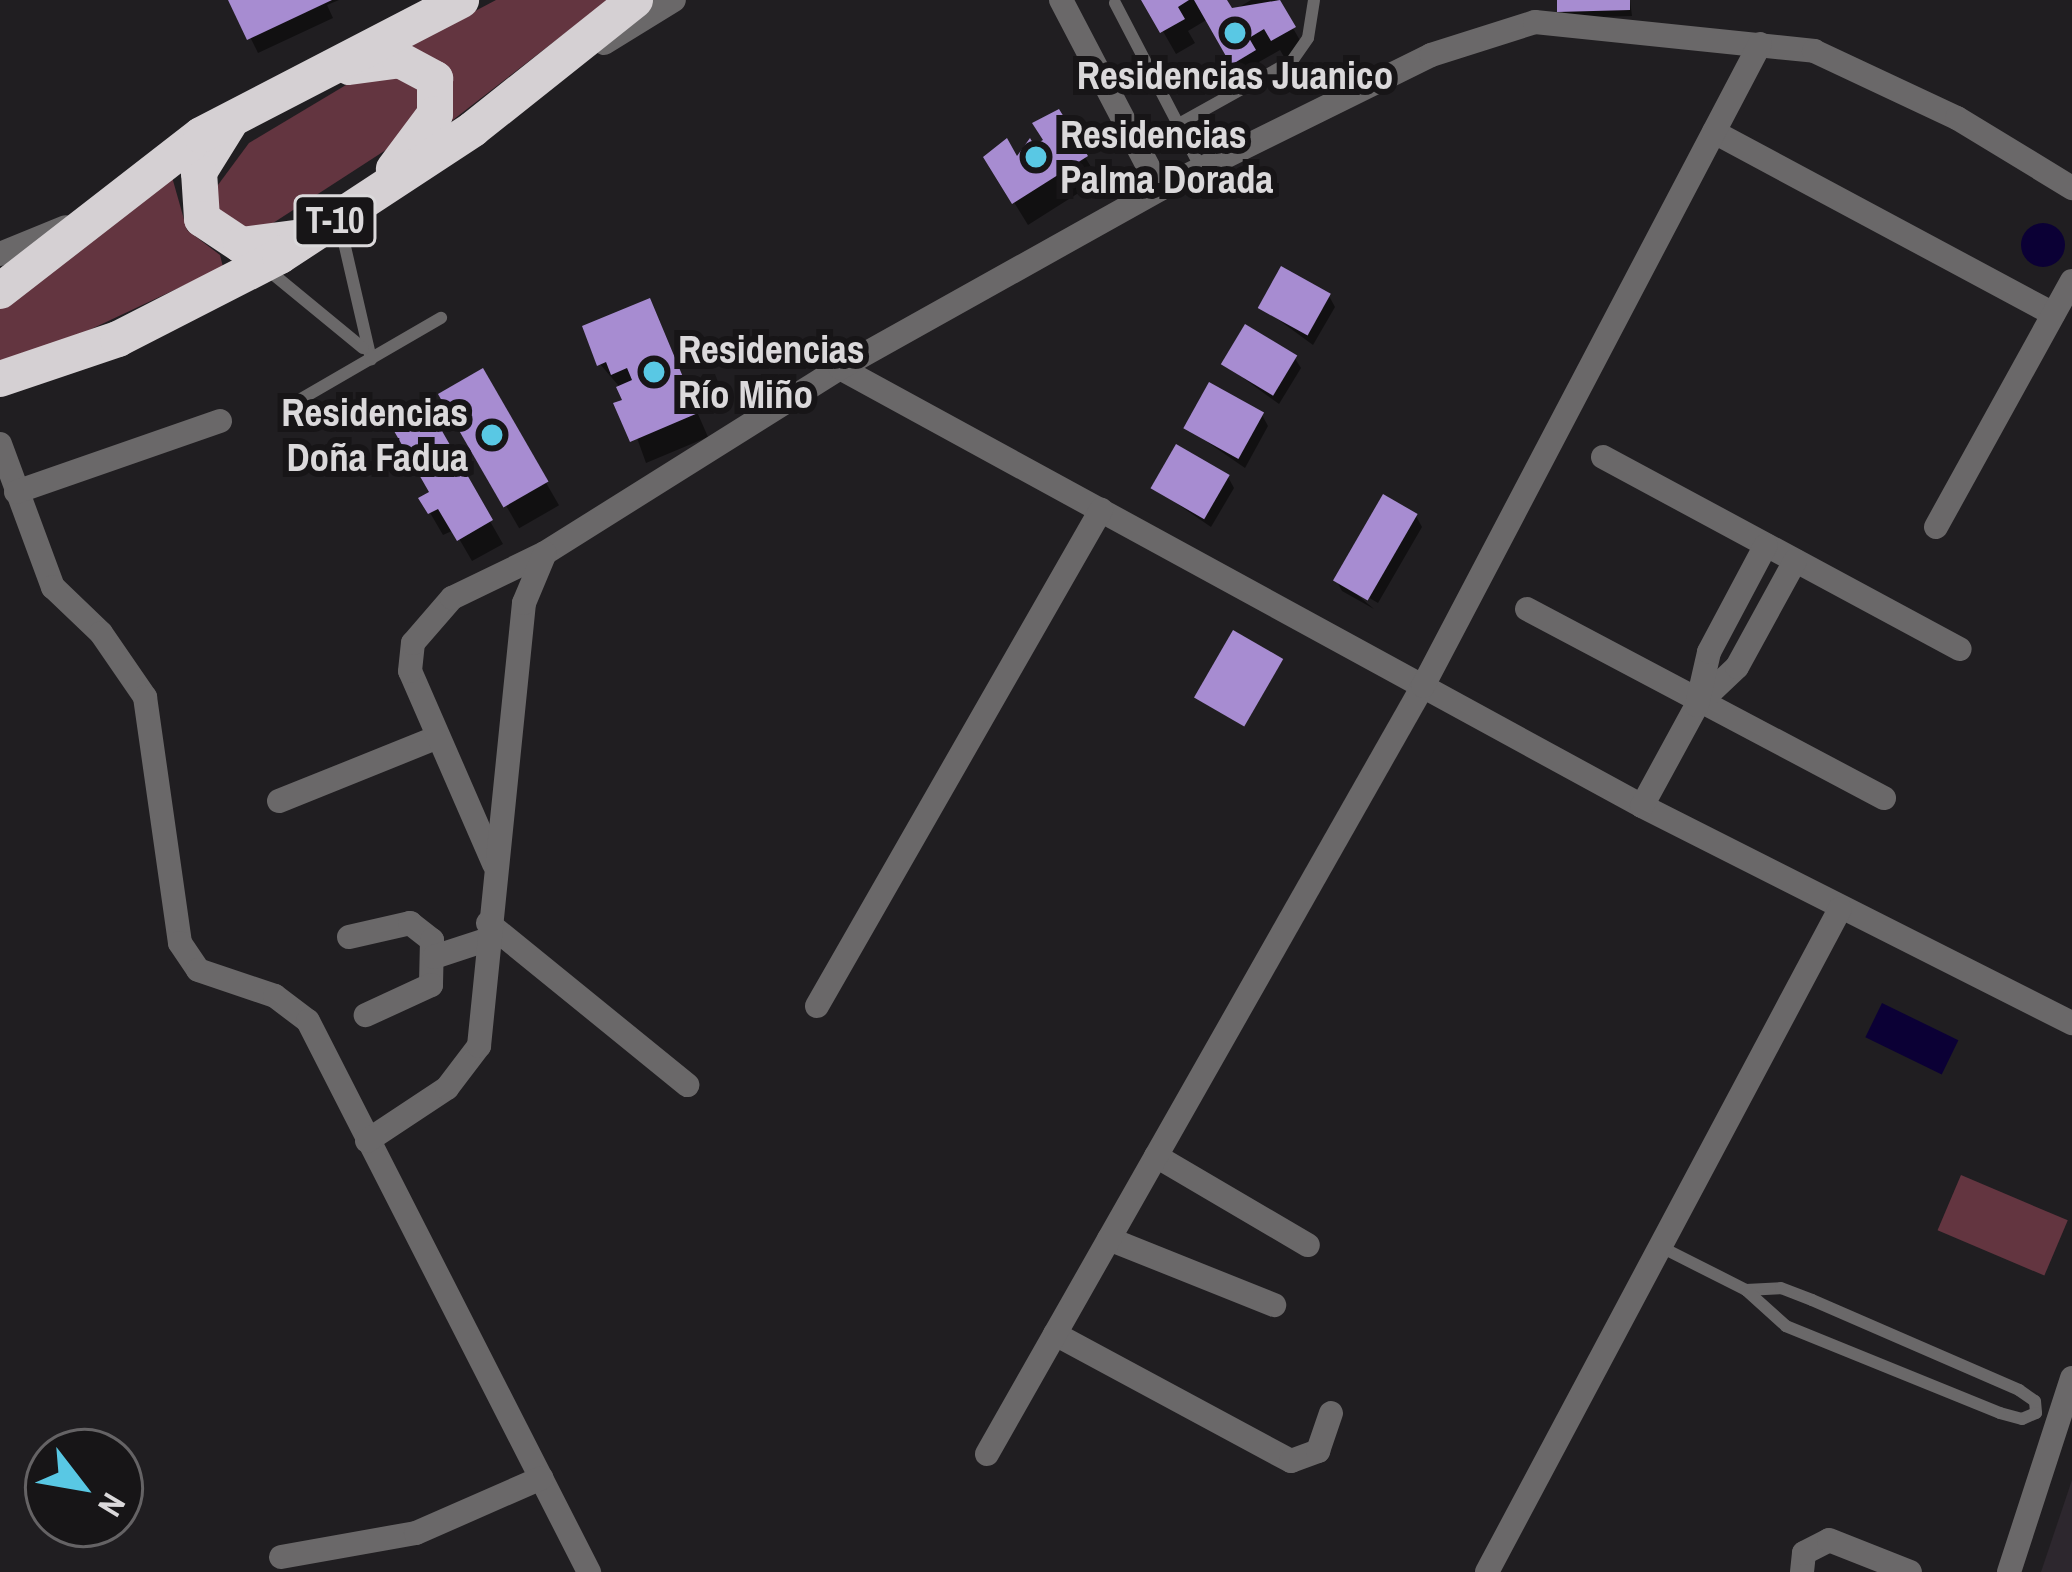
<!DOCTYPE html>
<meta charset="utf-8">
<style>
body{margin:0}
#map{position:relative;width:2072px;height:1572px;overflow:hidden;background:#201e21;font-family:"Archivo Narrow",sans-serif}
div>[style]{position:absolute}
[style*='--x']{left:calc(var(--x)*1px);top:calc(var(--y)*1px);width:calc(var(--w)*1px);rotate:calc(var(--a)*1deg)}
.built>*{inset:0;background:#2d272e}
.green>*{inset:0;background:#633540;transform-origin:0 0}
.water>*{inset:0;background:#0b0035;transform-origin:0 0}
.round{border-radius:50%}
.shadow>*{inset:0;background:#0007;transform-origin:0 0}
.building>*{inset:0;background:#a78cd1;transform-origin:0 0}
.lane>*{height:12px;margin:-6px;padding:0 6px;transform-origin:6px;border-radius:6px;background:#6a6869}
.street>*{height:24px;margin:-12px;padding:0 12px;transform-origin:12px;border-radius:12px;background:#6a6869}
.highway>*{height:36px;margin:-18px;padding:0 18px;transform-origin:18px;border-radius:18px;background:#d5d0d3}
.dots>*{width:33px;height:33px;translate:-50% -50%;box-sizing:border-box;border:6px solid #171517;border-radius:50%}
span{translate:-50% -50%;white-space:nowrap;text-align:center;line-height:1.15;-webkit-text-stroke:12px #171517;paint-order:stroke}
.shield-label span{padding:3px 9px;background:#171517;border:3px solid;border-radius:9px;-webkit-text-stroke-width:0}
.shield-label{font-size:36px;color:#dbd9db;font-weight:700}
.poi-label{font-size:39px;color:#dbd9db;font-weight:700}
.left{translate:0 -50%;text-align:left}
.right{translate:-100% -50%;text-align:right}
.north{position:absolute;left:24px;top:1428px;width:120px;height:120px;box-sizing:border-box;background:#171517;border:3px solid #656365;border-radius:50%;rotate:121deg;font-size:33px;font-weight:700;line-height:48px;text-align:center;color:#dbd9db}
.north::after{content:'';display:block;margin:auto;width:42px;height:54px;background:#59c8e4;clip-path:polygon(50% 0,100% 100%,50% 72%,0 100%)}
</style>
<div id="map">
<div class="built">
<div style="clip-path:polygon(2072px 1480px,2072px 1572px,2041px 1572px)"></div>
</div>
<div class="green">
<div style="clip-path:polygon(496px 0,608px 0,449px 123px,448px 71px,409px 46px)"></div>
<div style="clip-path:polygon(390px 73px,428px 93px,392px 146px,270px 225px,242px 228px,220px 217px,215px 189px,249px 143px,346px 85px)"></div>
<div style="clip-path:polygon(172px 177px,187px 230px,220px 255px,223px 267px,0 372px,0 308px)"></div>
<div style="left:1961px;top:1175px;width:116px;height:60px;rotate:23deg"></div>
</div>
<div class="water">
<div class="round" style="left:2021px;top:223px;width:44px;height:44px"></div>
<div style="left:1882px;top:1003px;width:85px;height:38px;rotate:26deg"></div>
</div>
<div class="shadow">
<div style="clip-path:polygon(232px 0,339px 0,327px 5px,333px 18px,258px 53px)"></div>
<div style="clip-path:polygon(1145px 0,1223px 0,1231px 12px,1251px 0,1277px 0,1306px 51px,1287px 62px,1280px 50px,1259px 62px,1266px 74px,1247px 85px,1208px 19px,1188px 31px,1195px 43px,1176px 54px)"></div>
<div style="clip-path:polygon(1560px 0,1630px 0,1632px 16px,1564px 18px)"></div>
<div style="clip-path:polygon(1058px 113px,1099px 180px,1028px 225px,987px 158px,1017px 161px,1046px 141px)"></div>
<div style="clip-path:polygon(1329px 296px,1335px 307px,1313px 345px,1261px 307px)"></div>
<div style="clip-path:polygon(649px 302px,708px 437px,646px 463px,618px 385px,600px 364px)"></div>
<div style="clip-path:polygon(1294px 357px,1301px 368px,1279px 404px,1224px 364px)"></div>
<div style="left:482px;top:372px;width:154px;height:46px;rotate:60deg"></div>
<div style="clip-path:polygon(425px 407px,503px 544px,472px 561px,454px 530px,443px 535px,422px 499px,433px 493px)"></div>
<div style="clip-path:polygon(1262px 415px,1268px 426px,1245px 468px,1187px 428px)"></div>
<div style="clip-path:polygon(1228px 477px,1234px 488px,1211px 527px,1154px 488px)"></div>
<div style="clip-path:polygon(1416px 516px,1422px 527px,1378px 603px,1341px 581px,1374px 609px,1342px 591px,1336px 580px)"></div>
<div style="clip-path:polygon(1280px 661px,1244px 726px,1198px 699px)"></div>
</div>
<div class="building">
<div style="clip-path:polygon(228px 0,332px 0,247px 40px)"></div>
<div style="clip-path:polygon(1141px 0,1189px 0,1178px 7px,1185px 19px,1160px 33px)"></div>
<div style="clip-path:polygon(1194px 0,1227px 0,1232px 8px,1280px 0,1296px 27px,1271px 41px,1264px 29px,1249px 38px,1256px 50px,1231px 65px)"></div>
<div style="clip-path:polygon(1557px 0,1630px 0,1630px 10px,1557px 12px)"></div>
<div style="clip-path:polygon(1059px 109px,1088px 156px,1012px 204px,983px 157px,1007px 138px,1017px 156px,1030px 138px,1034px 145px,1043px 140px,1032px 123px)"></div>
<div style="left:1281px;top:266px;width:57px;height:48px;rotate:29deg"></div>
<div style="clip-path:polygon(650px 298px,698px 413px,630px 442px,613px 403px,622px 400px,616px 387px,632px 380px,627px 368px,611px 375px,606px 362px,597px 366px,582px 326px)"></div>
<div style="left:1245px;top:324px;width:61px;height:47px;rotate:31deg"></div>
<div style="left:483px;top:368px;width:131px;height:52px;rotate:60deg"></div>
<div style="left:1209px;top:382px;width:63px;height:53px;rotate:29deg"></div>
<div style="clip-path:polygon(426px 403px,493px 520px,457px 541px,438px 509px,428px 514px,418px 498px,429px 492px,390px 424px)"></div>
<div style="left:1176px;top:444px;width:62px;height:51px;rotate:30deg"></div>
<div style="left:1383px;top:494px;width:40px;height:100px;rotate:30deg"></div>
<div style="left:1233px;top:630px;width:58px;height:78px;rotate:30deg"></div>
</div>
<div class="lane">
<div style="--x:1115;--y:3;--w:186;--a:62.5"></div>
<div style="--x:1177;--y:125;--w:132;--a:-29.1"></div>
<div style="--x:1292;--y:61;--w:28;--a:-55"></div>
<div style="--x:1308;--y:38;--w:38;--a:-81"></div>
<div style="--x:340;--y:225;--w:138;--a:77"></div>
<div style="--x:268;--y:270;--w:123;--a:39.4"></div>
<div style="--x:301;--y:399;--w:162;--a:-30.1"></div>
<div style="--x:1659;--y:1246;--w:97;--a:26.8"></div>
<div style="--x:1746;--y:1290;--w:35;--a:-3"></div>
<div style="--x:1781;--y:1288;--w:33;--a:21"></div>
<div style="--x:1812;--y:1300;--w:226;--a:23.5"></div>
<div style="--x:2019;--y:1390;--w:19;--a:35"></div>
<div style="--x:2035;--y:1401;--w:12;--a:85"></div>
<div style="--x:2036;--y:1413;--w:15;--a:157"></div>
<div style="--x:2022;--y:1419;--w:23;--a:-165"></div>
<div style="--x:2000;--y:1413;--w:231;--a:-157.9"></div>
<div style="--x:1786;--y:1326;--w:54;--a:-138"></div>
</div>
<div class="street">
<div style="--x:1061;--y:0;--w:213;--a:62.4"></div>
<div style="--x:604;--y:43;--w:82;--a:-31.6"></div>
<div style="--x:1714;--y:132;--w:385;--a:28.2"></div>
<div style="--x:0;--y:254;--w:71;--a:-22.2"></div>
<div style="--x:840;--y:368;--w:914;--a:28.64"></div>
<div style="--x:1642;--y:806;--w:482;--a:26.8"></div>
<div style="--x:0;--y:444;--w:153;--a:69.7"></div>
<div style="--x:53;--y:587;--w:66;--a:43.8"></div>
<div style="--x:101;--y:633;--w:78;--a:55.5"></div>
<div style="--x:145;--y:697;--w:248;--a:81.9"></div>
<div style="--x:180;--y:943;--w:32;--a:56"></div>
<div style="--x:198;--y:970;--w:81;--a:18.7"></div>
<div style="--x:275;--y:996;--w:41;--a:37.1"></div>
<div style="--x:308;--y:1021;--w:619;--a:62.98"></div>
<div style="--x:1603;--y:457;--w:405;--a:28.3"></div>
<div style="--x:16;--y:492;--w:216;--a:-19.2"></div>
<div style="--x:1936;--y:527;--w:281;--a:-61.1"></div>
<div style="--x:1527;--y:609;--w:404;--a:27.9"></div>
<div style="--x:1699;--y:703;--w:52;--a:-43.5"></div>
<div style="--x:1737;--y:667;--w:121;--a:-61.3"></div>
<div style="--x:279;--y:801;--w:169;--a:-21.9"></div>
<div style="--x:1642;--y:806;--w:115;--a:-61.4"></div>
<div style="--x:1697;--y:705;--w:54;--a:-77.2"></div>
<div style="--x:1709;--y:652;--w:121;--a:-62"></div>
<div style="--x:494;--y:864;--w:210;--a:-113.5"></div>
<div style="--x:410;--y:671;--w:28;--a:-84"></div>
<div style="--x:413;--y:643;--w:60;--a:-49.1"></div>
<div style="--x:452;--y:598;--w:103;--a:-25.8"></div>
<div style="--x:545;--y:553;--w:348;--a:-32.1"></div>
<div style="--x:840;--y:368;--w:367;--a:-29.2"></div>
<div style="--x:1160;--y:189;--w:302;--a:-26.3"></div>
<div style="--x:1431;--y:55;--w:109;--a:-17.6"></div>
<div style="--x:1535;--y:22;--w:281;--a:5.9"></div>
<div style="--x:1814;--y:51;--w:158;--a:25.1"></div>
<div style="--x:1957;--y:118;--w:135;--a:31.3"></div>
<div style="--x:488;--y:923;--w:257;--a:39.1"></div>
<div style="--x:349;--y:937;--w:63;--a:-12.9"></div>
<div style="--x:410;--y:923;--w:28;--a:38"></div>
<div style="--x:432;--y:940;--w:45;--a:91.3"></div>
<div style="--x:431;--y:985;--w:72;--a:155.2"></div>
<div style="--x:434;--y:957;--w:55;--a:-18.1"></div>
<div style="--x:817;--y:1006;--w:572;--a:-60.21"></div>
<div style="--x:367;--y:1141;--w:96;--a:-33.5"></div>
<div style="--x:447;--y:1088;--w:53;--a:-52.7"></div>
<div style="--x:479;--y:1046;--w:445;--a:-84.2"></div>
<div style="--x:524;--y:603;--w:54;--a:-67.2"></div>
<div style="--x:1156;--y:1156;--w:176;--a:30.4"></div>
<div style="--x:1109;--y:1239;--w:178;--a:21.8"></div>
<div style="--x:1055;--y:1334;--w:268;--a:28.3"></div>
<div style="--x:1291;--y:1461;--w:29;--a:-20"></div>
<div style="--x:1318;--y:1451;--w:40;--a:-71.1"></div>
<div style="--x:987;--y:1454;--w:883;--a:-60.42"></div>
<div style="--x:1423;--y:686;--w:725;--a:-62.3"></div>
<div style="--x:281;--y:1557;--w:137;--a:-10.1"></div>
<div style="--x:416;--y:1533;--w:137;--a:-23.7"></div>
<div style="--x:1487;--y:1572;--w:751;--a:-61.97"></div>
<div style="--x:1802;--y:1572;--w:19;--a:-84"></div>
<div style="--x:1804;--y:1553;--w:28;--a:-27"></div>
<div style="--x:1829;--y:1540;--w:87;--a:21.6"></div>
<div style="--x:2009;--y:1572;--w:204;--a:-72"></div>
</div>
<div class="highway">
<div style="--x:349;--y:67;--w:51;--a:-7.8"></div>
<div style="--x:400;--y:60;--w:40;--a:28"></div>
<div style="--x:435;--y:79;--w:35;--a:90"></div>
<div style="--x:435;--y:114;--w:69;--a:126.7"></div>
<div style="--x:229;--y:124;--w:57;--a:122"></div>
<div style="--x:199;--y:172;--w:47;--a:86.3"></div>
<div style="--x:202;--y:219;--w:47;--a:33.7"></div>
<div style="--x:241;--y:245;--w:54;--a:-7.4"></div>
<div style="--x:0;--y:291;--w:254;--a:-37.8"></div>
<div style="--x:201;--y:135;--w:293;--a:-27.4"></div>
<div style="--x:0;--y:379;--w:125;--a:-18.7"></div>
<div style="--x:118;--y:339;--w:182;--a:-27.1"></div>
<div style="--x:280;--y:256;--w:231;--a:-33.3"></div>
<div style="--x:473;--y:129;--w:207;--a:-38.5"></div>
</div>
<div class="dots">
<div style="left:1235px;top:33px;background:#59c8e4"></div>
<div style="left:1036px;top:157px;background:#59c8e4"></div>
<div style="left:654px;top:372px;background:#59c8e4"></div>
<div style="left:492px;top:435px;background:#59c8e4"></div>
</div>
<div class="shield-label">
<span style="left:335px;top:221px">T-10</span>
</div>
<div class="poi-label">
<span style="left:1235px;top:75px">Residencias Juanico</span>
<span class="left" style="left:1060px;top:157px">Residencias<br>Palma Dorada</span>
<span class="left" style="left:678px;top:372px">Residencias<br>Río Miño</span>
<span class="right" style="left:468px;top:435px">Residencias<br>Doña Fadua</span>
</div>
<div class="north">N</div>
</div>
